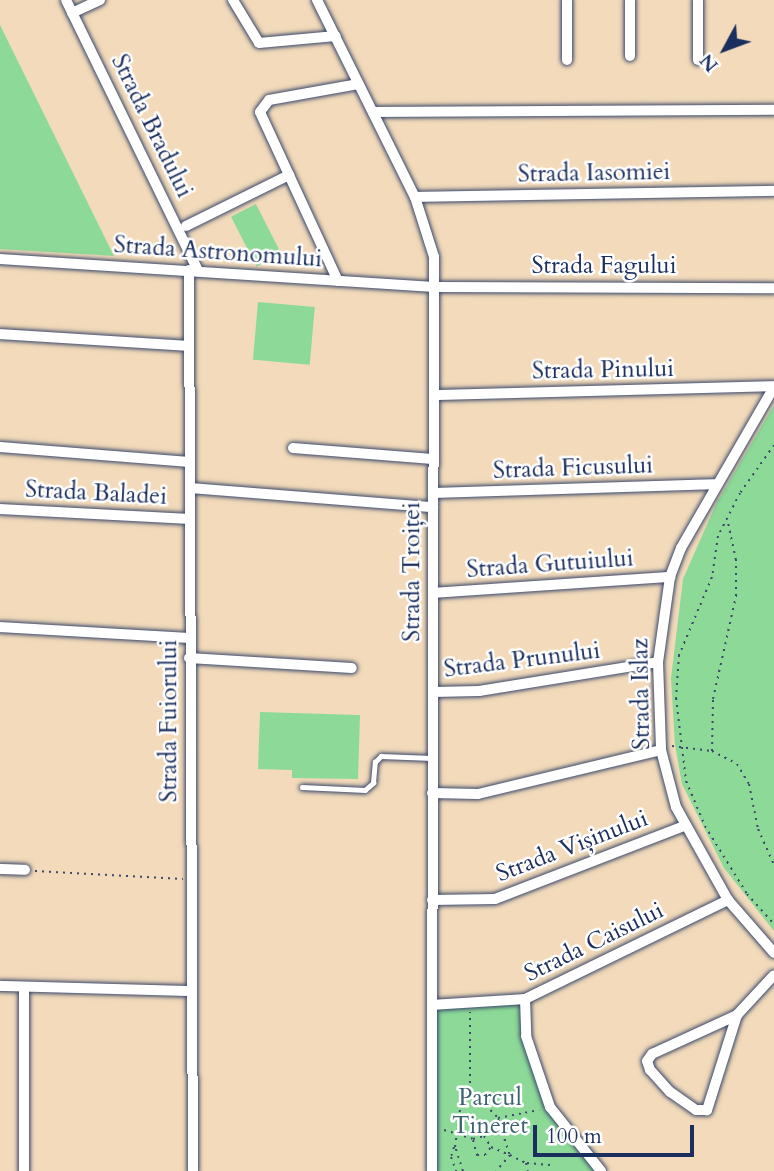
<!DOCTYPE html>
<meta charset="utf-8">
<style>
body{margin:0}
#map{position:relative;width:774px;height:1171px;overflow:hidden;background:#f2daba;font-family:Cardo,serif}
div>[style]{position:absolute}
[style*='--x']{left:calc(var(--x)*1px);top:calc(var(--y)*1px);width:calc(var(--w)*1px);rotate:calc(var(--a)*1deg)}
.green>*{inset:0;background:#8dda98;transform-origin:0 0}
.path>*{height:2px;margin-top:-1px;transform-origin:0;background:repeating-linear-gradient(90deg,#3b496c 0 2px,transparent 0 7px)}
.roads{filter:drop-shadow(0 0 2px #3b496c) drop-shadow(0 0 2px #3b496c)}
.lane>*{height:4.5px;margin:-2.25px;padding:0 2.25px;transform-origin:2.25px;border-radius:2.25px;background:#fff}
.street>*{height:10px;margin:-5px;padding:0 5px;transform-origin:5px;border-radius:5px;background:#fff}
span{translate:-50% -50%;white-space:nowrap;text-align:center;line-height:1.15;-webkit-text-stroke:5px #fff;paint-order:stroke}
.street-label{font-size:24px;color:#1b2f5e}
.park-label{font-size:24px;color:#3d626f}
.north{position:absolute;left:690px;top:14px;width:70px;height:70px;-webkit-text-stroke:5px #fff;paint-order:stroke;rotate:229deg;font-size:19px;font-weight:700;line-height:28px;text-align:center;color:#1b2f5e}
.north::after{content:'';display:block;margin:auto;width:24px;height:32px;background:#1b2f5e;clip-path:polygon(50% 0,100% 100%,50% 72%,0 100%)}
.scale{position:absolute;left:533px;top:1125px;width:161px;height:32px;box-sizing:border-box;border:4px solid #1b2f5e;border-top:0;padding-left:9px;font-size:21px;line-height:24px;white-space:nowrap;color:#1b2f5e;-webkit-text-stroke:5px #fff;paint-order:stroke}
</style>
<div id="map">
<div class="green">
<div style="clip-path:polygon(0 25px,114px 256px,0 249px)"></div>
<div style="left:256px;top:204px;width:56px;height:28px;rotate:63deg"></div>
<div style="left:258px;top:302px;width:57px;height:58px;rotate:5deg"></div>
<div style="clip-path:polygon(774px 405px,774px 931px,724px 868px,682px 784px,675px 745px,671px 678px,683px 579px,716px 504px)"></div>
<div style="clip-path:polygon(260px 712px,360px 715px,358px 779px,292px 778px,292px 770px,258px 769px)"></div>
<div style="clip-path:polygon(525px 999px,526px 1036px,550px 1107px,601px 1171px,432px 1171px,432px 1005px)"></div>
</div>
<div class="path">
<div style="--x:774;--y:445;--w:59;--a:125.3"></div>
<div style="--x:740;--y:493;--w:48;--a:117.1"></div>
<div style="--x:718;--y:536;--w:41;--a:98.3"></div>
<div style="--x:712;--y:577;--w:85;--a:112.9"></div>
<div style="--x:679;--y:655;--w:43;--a:94"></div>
<div style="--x:676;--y:698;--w:84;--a:83.1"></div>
<div style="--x:686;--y:781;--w:49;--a:67.1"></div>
<div style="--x:705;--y:826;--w:80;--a:58.3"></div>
<div style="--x:747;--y:894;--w:40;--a:48"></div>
<div style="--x:672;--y:746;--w:40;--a:7.1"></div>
<div style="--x:712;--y:751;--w:28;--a:27"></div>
<div style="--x:737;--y:764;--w:23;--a:59"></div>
<div style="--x:749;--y:784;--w:46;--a:78.7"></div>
<div style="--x:758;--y:829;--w:39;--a:66"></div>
<div style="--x:712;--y:751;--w:52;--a:-88.9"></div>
<div style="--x:713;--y:699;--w:106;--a:-77.4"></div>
<div style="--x:736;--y:596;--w:36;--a:-90"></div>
<div style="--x:736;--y:560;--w:43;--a:-102.1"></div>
<div style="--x:35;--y:871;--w:148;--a:3.1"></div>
<div style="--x:471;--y:1090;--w:39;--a:46"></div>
<div style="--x:498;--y:1118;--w:42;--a:-11"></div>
<div style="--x:498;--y:1119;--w:38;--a:72"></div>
<div style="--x:510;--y:1155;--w:18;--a:27"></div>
<div style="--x:526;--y:1163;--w:8;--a:76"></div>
<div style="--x:444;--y:1130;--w:30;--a:17"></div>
<div style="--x:473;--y:1139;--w:11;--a:-15"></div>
<div style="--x:484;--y:1136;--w:13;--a:58"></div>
<div style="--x:491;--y:1147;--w:21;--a:23"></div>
<div style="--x:510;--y:1155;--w:21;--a:131"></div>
<div style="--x:473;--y:1140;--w:16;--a:75"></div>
<div style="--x:477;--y:1155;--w:8;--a:0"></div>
<div style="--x:485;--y:1155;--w:10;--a:-53"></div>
<div style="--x:454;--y:1147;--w:10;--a:107"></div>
<div style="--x:451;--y:1157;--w:15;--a:70"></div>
<div style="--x:527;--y:1163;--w:23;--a:5"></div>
<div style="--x:463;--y:1171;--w:25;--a:-108"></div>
<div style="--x:455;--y:1147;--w:45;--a:-82.4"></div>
<div style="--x:461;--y:1102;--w:15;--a:-53"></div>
<div style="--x:470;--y:1090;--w:78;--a:-90"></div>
</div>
<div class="roads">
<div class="lane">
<div style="--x:302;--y:787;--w:63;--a:2.7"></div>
<div style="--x:365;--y:790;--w:11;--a:-41"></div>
<div style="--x:373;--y:783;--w:21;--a:-85"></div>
<div style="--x:375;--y:762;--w:8;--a:-45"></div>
<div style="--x:381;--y:756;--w:51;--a:2.2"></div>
</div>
<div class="street">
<div style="--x:66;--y:0;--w:301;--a:64"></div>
<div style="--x:233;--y:0;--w:50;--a:58.8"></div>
<div style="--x:259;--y:43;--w:77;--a:-5.2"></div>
<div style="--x:317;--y:0;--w:220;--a:63.6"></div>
<div style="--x:415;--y:197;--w:63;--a:72.4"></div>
<div style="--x:434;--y:257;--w:914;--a:90.13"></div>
<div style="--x:698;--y:0;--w:60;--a:90"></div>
<div style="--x:72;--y:13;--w:31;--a:-25"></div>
<div style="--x:630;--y:56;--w:56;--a:-90"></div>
<div style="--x:567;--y:60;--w:60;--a:-90"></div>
<div style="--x:373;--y:112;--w:401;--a:-0.3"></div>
<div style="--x:415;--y:197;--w:359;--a:-1"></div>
<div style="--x:186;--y:226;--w:115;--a:-26.3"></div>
<div style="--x:0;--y:259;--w:435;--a:3.7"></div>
<div style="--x:434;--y:287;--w:340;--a:0.2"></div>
<div style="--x:189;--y:270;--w:901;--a:89.75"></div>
<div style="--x:338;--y:281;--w:186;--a:-114.8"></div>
<div style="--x:260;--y:112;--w:15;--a:-53"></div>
<div style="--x:269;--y:100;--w:91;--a:-10.1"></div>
<div style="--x:0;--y:334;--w:189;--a:3.6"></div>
<div style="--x:774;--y:387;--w:186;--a:120"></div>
<div style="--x:681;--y:548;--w:31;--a:111"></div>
<div style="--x:670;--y:577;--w:86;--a:98"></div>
<div style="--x:658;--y:662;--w:88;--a:88"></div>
<div style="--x:661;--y:750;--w:59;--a:75.3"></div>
<div style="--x:676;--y:807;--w:107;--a:60.8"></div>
<div style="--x:728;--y:900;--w:70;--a:49"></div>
<div style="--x:434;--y:395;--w:340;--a:-1.5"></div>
<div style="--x:0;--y:447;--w:190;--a:4.5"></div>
<div style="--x:293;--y:448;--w:140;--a:4.5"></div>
<div style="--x:190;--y:488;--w:244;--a:4.5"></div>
<div style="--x:433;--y:493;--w:281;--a:-1.8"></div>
<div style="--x:0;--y:509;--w:190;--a:3"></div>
<div style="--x:433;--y:593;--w:238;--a:-3.9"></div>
<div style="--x:0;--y:627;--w:189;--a:3.3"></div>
<div style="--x:189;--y:658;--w:163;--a:3.5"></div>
<div style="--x:433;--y:692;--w:46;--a:-1.2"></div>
<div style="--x:479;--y:691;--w:181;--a:-9.2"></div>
<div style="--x:432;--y:793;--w:46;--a:1.2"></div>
<div style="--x:478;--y:794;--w:188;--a:-13.5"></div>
<div style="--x:0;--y:869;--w:25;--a:2"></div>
<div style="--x:432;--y:900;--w:63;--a:-0.9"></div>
<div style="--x:495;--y:899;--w:203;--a:-21.1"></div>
<div style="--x:0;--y:986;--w:192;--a:1.5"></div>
<div style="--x:24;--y:987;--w:184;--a:90"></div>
<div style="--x:525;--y:999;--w:37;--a:88"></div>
<div style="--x:526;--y:1036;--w:75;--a:71.3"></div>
<div style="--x:550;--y:1107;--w:82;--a:51.4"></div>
<div style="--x:432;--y:1005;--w:93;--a:-3.7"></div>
<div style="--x:525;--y:999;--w:226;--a:-26"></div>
<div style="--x:737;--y:1015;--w:100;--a:107.5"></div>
<div style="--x:707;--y:1110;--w:11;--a:180"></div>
<div style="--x:696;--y:1110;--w:32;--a:-145"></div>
<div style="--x:670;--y:1092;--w:30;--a:-132"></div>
<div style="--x:650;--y:1070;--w:9;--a:-108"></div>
<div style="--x:647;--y:1061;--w:9;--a:-54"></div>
<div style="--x:652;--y:1054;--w:94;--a:-24.6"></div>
<div style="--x:737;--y:1015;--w:54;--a:-47.2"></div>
</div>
</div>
<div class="street-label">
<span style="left:152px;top:126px;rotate:64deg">Strada Bradului</span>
<span style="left:594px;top:173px;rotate:-1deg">Strada Iasomiei</span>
<span style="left:218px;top:252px;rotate:4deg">Strada Astronomului</span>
<span style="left:604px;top:266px">Strada Fagului</span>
<span style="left:603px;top:370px;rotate:-1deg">Strada Pinului</span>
<span style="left:573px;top:468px;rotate:-2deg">Strada Ficusului</span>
<span style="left:96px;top:493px;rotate:3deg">Strada Baladei</span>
<span style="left:550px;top:564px;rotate:-4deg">Strada Gutuiului</span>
<span style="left:412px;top:572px;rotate:-90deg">Strada Troiței</span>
<span style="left:522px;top:660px;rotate:-7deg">Strada Prunului</span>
<span style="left:641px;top:694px;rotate:-91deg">Strada Islaz</span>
<span style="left:169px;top:721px;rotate:-90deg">Strada Fuiorului</span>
<span style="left:572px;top:846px;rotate:-21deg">Strada Vișinului</span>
<span style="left:594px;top:942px;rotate:-26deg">Strada Caisului</span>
</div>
<div class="park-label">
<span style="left:490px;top:1112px">Parcul<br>Tineret</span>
</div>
<div class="north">N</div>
<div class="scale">100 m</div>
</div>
